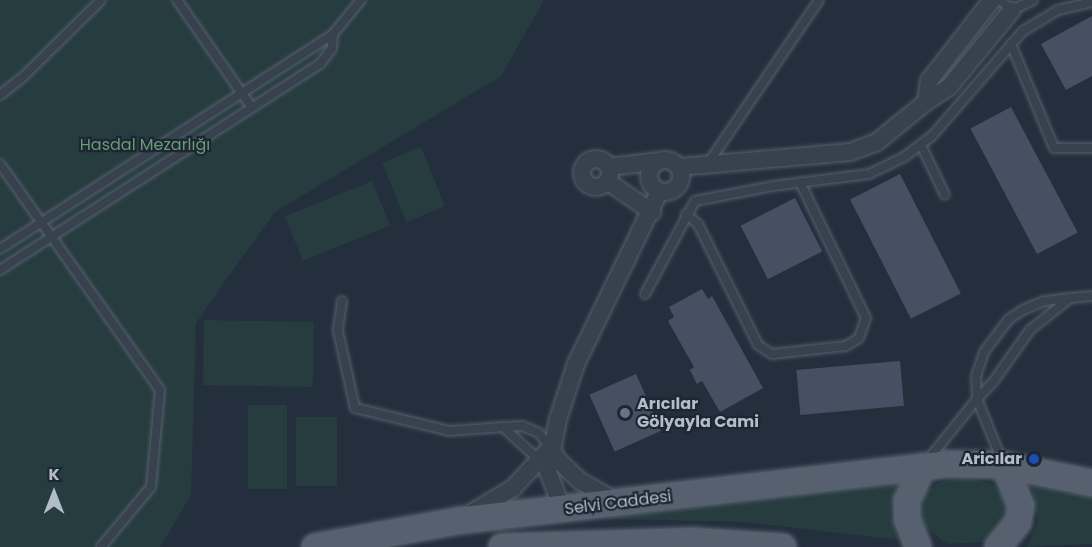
<!DOCTYPE html>
<meta charset="utf-8">
<style>
body{margin:0}
#map{position:relative;width:1092px;height:547px;overflow:hidden;background:#242f3e;font-family:Poppins,sans-serif}
div>[style]{position:absolute}
[style*='--x']{left:calc(var(--x)*1px);top:calc(var(--y)*1px);width:calc(var(--w)*1px);rotate:calc(var(--a)*1deg)}
.green>*{inset:0;background:#263c3f;transform-origin:0 0}
.building>*{inset:0;background:#455162;transform-origin:0 0}
.roads{filter:drop-shadow(0 0 2px #565f6c) drop-shadow(0 0 2px #565f6c)}
.lane>*{height:8px;margin:-4px;padding:0 4px;transform-origin:4px;border-radius:4px;background:#38414e}
.street>*{height:16px;margin:-8px;padding:0 8px;transform-origin:8px;border-radius:8px;background:#38414e}
.street>.ring{margin:-8px;padding:0;box-sizing:content-box;background:none;border:16px solid #38414e;border-radius:50%}
.primary>*{height:26px;margin:-13px;padding:0 13px;transform-origin:13px;border-radius:13px;background:#56606e}
.dots>*{width:16px;height:16px;translate:-50% -50%;box-sizing:border-box;border:3px solid #1d2633;border-radius:50%}
span{translate:-50% -50%;white-space:nowrap;text-align:center;line-height:1.15;-webkit-text-stroke:4.5px #1d2633;paint-order:stroke}
.park-label{font-size:16px;color:#6b9a76}
.poi-label{font-size:16px;color:#b4bcc9;font-weight:700}
.left{translate:0 -50%;text-align:left}
.right{translate:-100% -50%;text-align:right}
.street-label{font-size:16px;color:#b4bcc9}
.north{position:absolute;left:24px;top:463px;width:60px;height:60px;-webkit-text-stroke:4px #1d2633;paint-order:stroke;rotate:0deg;font-size:16px;font-weight:700;line-height:24px;text-align:center;color:#b4bcc9}
.north::after{content:'';display:block;margin:auto;width:21px;height:27px;background:#b4bcc9;clip-path:polygon(50% 0,100% 100%,50% 72%,0 100%)}
</style>
<div id="map">
<div class="green">
<div style="clip-path:polygon(0 0,544px 0,501px 76px,275px 212px,223px 284px,196px 323px,191px 495px,160px 547px,0 547px)"></div>
<div style="left:421px;top:147px;width:64px;height:42px;rotate:68deg"></div>
<div style="left:372px;top:181px;width:48px;height:94px;rotate:68deg"></div>
<div style="left:204px;top:320px;width:110px;height:65px;rotate:1deg"></div>
<div style="left:248px;top:405px;width:39px;height:84px"></div>
<div style="left:296px;top:417px;width:41px;height:69px"></div>
<div style="clip-path:polygon(962px 476px,994px 485px,1007px 499px,1009px 515px,997px 536px,984px 542px,947px 544px,921px 524px,918px 505px,923px 494px,936px 484px)"></div>
<div style="clip-path:polygon(898px 483px,890px 515px,899px 540px,744px 522px,609px 519px,610px 515px)"></div>
<div style="clip-path:polygon(1031px 485px,1092px 497px,1092px 544px,1027px 547px,1038px 521px)"></div>
</div>
<div class="building">
<div style="clip-path:polygon(1092px 16px,1092px 76px,1066px 90px,1041px 44px)"></div>
<div style="left:1011px;top:107px;width:142px;height:46px;rotate:62deg"></div>
<div style="left:900px;top:174px;width:134px;height:56px;rotate:63deg"></div>
<div style="left:795px;top:198px;width:60px;height:61px;rotate:63deg"></div>
<div style="clip-path:polygon(702px 289px,708px 299px,712px 296px,763px 388px,720px 412px,702px 381px,697px 384px,690px 370px,694px 367px,668px 321px,674px 317px,669px 307px)"></div>
<div style="left:900px;top:361px;width:45px;height:104px;rotate:85deg"></div>
<div style="left:636px;top:374px;width:62px;height:51px;rotate:66deg"></div>
</div>
<div class="roads">
<div class="lane">
<div style="--x:177;--y:0;--w:131;--a:55.2"></div>
<div style="--x:1000;--y:0;--w:16;--a:40"></div>
<div style="--x:1012;--y:10;--w:23;--a:-25"></div>
<div style="--x:1011;--y:44;--w:113;--a:67.5"></div>
<div style="--x:1054;--y:148;--w:38;--a:0"></div>
<div style="--x:0;--y:95;--w:31;--a:-38"></div>
<div style="--x:24;--y:76;--w:108;--a:-44.6"></div>
<div style="--x:921;--y:145;--w:55;--a:64.4"></div>
<div style="--x:0;--y:164;--w:277;--a:54.7"></div>
<div style="--x:160;--y:390;--w:97;--a:95.3"></div>
<div style="--x:151;--y:487;--w:78;--a:129.8"></div>
<div style="--x:707;--y:165;--w:199;--a:-55.8"></div>
<div style="--x:686;--y:214;--w:16;--a:40"></div>
<div style="--x:698;--y:224;--w:135;--a:63.6"></div>
<div style="--x:758;--y:345;--w:17;--a:33"></div>
<div style="--x:772;--y:354;--w:74;--a:-6.2"></div>
<div style="--x:846;--y:346;--w:15;--a:-32"></div>
<div style="--x:859;--y:338;--w:21;--a:-71"></div>
<div style="--x:866;--y:318;--w:151;--a:-115.9"></div>
<div style="--x:0;--y:249;--w:396;--a:-32.8"></div>
<div style="--x:333;--y:34;--w:44;--a:-50.5"></div>
<div style="--x:0;--y:270;--w:381;--a:-32.8"></div>
<div style="--x:320;--y:64;--w:20;--a:-53"></div>
<div style="--x:332;--y:48;--w:14;--a:-86"></div>
<div style="--x:645;--y:294;--w:106;--a:-61.7"></div>
<div style="--x:695;--y:201;--w:79;--a:-10.9"></div>
<div style="--x:773;--y:186;--w:97;--a:-7.1"></div>
<div style="--x:869;--y:174;--w:39;--a:-26"></div>
<div style="--x:904;--y:157;--w:35;--a:-37"></div>
<div style="--x:932;--y:136;--w:139;--a:-49.1"></div>
<div style="--x:1023;--y:31;--w:41;--a:-31"></div>
<div style="--x:1058;--y:10;--w:35;--a:-13"></div>
<div style="--x:1070;--y:298;--w:22;--a:-5"></div>
<div style="--x:342;--y:301;--w:30;--a:98"></div>
<div style="--x:338;--y:331;--w:79;--a:77.6"></div>
<div style="--x:355;--y:408;--w:97;--a:13.7"></div>
<div style="--x:449;--y:431;--w:54;--a:-4.2"></div>
<div style="--x:539;--y:460;--w:49;--a:-137.5"></div>
<div style="--x:503;--y:427;--w:19;--a:-3"></div>
<div style="--x:522;--y:426;--w:18;--a:22"></div>
<div style="--x:539;--y:433;--w:18;--a:52"></div>
<div style="--x:927;--y:461;--w:80;--a:-51.1"></div>
<div style="--x:977;--y:399;--w:23;--a:-47"></div>
<div style="--x:993;--y:382;--w:64;--a:-54.6"></div>
<div style="--x:1030;--y:330;--w:51;--a:-38.7"></div>
<div style="--x:1070;--y:298;--w:26;--a:173"></div>
<div style="--x:1044;--y:301;--w:23;--a:157"></div>
<div style="--x:1023;--y:310;--w:17;--a:147"></div>
<div style="--x:1009;--y:319;--w:41;--a:127.1"></div>
<div style="--x:984;--y:352;--w:26;--a:108"></div>
<div style="--x:976;--y:377;--w:22;--a:87"></div>
<div style="--x:977;--y:399;--w:67;--a:68"></div>
</div>
<div class="street">
<div style="--x:992;--y:0;--w:103;--a:127.9"></div>
<div style="--x:929;--y:81;--w:21;--a:98"></div>
<div style="--x:926;--y:102;--w:27;--a:-33"></div>
<div style="--x:949;--y:87;--w:99;--a:-50.7"></div>
<div class="ring" style="left:582px;top:159px;width:12px;height:12px"></div>
<div class="ring" style="left:649px;top:160px;width:16px;height:16px"></div>
<div style="--x:609;--y:167;--w:51;--a:-6.7"></div>
<div style="--x:679;--y:167;--w:172;--a:-5"></div>
<div style="--x:850;--y:152;--w:29;--a:-20"></div>
<div style="--x:877;--y:142;--w:63;--a:-39.2"></div>
<div style="--x:607;--y:181;--w:55;--a:34.6"></div>
<div style="--x:550;--y:447;--w:14;--a:60"></div>
<div style="--x:557;--y:459;--w:32;--a:44"></div>
<div style="--x:580;--y:481;--w:40;--a:29.7"></div>
<div style="--x:568;--y:509;--w:13;--a:-135"></div>
<div style="--x:559;--y:500;--w:30;--a:-111"></div>
<div style="--x:548;--y:472;--w:54;--a:-79.3"></div>
<div style="--x:558;--y:419;--w:58;--a:-71.9"></div>
<div style="--x:576;--y:364;--w:191;--a:-64.2"></div>
<div style="--x:466;--y:516;--w:55;--a:-30.8"></div>
<div style="--x:513;--y:488;--w:54;--a:-47.2"></div>
</div>
<div class="primary">
<div style="--x:315;--y:547;--w:143;--a:-10.4"></div>
<div style="--x:456;--y:521;--w:492;--a:-6.6"></div>
<div style="--x:945;--y:464;--w:59;--a:1"></div>
<div style="--x:1004;--y:465;--w:90;--a:11.6"></div>
<div style="--x:502;--y:547;--w:190;--a:-1.8"></div>
<div style="--x:692;--y:541;--w:91;--a:3.8"></div>
<div style="--x:918;--y:547;--w:30;--a:-111"></div>
<div style="--x:907;--y:519;--w:18;--a:-90"></div>
<div style="--x:907;--y:501;--w:38;--a:-65"></div>
<div style="--x:998;--y:547;--w:32;--a:-51"></div>
<div style="--x:1018;--y:522;--w:16;--a:-79"></div>
<div style="--x:1021;--y:506;--w:44;--a:-112.5"></div>
</div>
</div>
<div class="dots">
<div style="left:625px;top:413px;background:#6b7280"></div>
<div style="left:1034px;top:459px;background:#1a4fb4"></div>
</div>
<div class="park-label">
<span style="left:145px;top:145px">Hasdal Mezarlığı</span>
</div>
<div class="poi-label">
<span class="left" style="left:637px;top:413px">Arıcılar<br>Gölyayla Cami</span>
<span class="right" style="left:1022px;top:459px">Aricılar</span>
</div>
<div class="street-label">
<span style="left:618px;top:503px;rotate:-7deg">Selvi Caddesi</span>
</div>
<div class="north">K</div>
</div>
